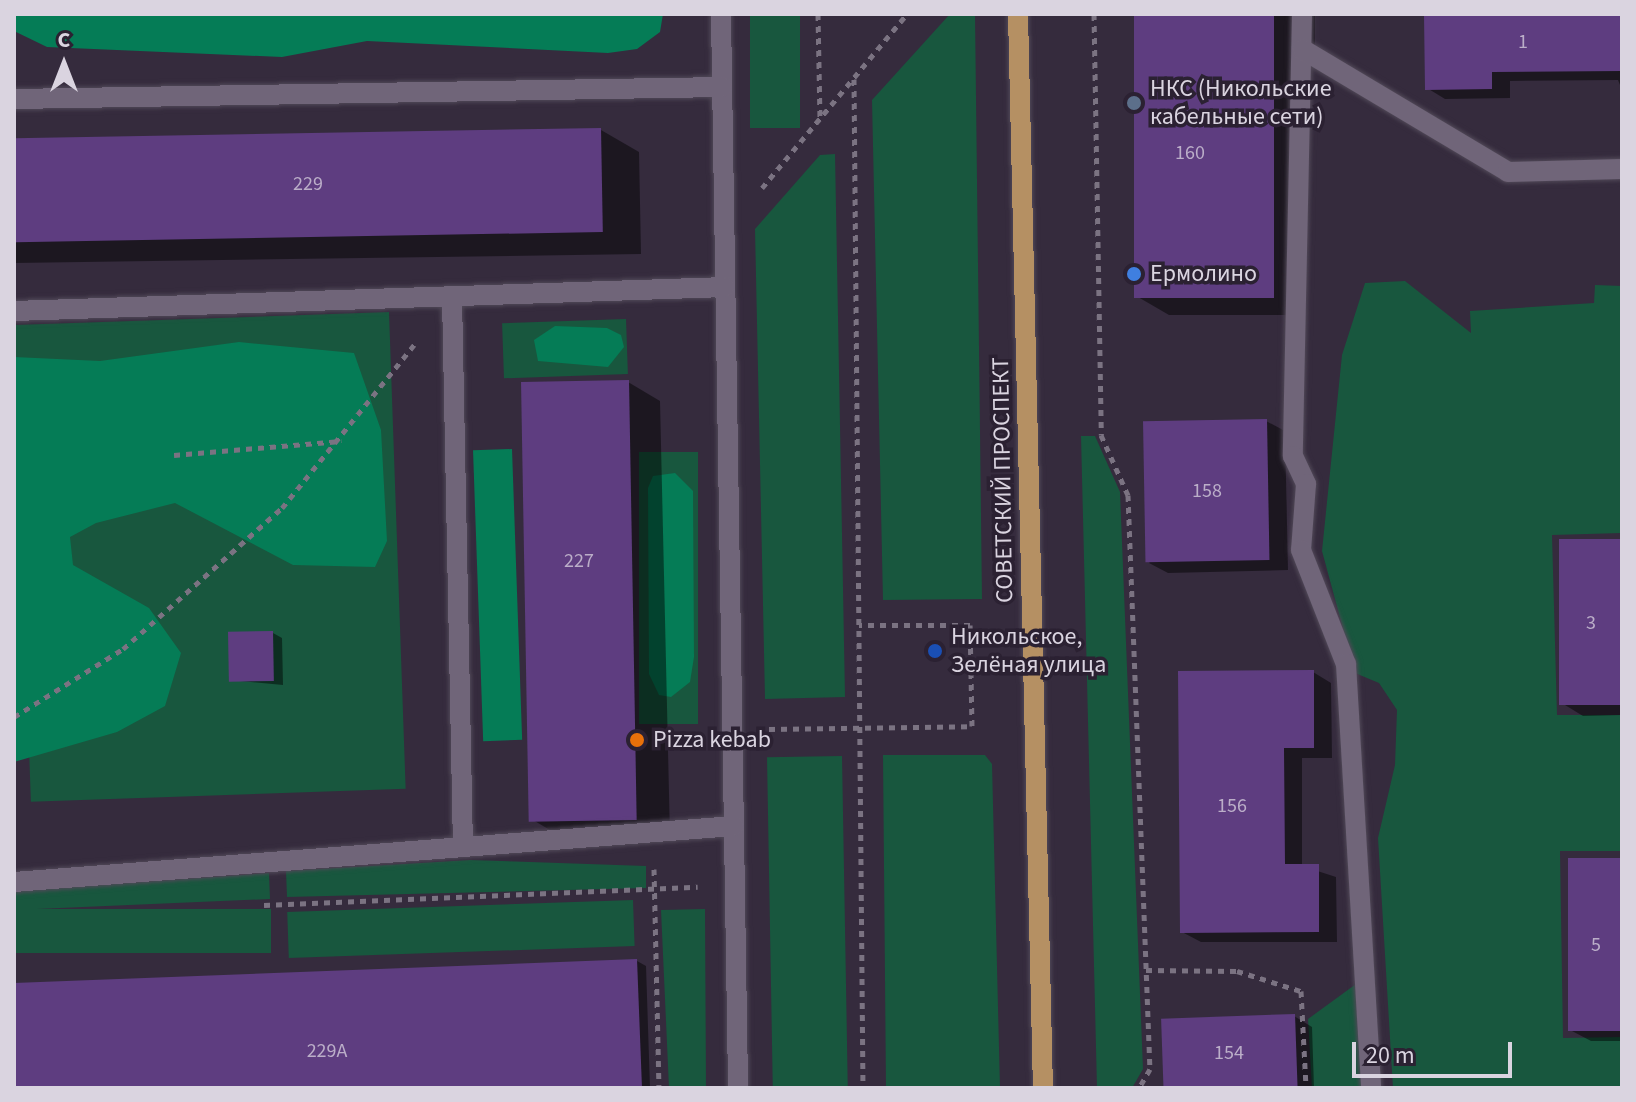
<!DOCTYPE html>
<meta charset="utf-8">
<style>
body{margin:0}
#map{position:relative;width:1636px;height:1102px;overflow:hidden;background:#352b3d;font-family:"Source Sans 3",sans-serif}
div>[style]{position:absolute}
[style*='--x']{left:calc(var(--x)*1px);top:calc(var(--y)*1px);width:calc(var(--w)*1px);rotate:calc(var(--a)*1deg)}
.green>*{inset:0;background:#18573e;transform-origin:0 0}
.forest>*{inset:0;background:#057c56;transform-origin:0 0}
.shadow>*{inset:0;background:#0007}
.building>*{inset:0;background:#5e3d80;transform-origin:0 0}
.path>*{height:5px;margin-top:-2.5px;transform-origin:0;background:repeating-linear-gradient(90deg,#7b7382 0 6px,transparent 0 12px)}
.roads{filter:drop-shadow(0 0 2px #514958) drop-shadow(0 0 2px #514958)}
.minor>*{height:20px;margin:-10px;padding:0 10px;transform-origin:10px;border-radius:10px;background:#706579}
.major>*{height:20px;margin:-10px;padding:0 10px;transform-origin:10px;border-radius:10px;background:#b59063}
.dots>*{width:22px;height:22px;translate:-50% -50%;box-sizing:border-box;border:4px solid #2b2132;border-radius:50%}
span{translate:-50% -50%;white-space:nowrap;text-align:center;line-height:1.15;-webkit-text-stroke:7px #2b2132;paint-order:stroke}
.number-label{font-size:20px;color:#bbaec8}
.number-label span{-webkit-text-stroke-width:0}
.poi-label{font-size:24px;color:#dad4e0}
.left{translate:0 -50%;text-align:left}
.street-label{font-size:24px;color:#dad4e0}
.frame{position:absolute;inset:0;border:16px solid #dad4e0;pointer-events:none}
.north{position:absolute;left:24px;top:24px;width:80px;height:80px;-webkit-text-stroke:6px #2b2132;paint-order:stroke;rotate:0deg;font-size:22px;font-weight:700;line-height:32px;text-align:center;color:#dad4e0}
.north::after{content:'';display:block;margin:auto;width:28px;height:36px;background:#dad4e0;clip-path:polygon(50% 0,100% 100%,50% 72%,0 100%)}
.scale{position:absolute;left:1352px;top:1042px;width:160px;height:36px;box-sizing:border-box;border:4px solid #dad4e0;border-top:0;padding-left:10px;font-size:24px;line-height:28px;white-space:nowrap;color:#dad4e0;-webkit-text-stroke:6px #2b2132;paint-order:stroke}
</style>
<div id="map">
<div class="green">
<div style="left:750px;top:14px;width:50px;height:114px"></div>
<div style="clip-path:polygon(950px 14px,975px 14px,982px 599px,883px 600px,872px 100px)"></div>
<div style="clip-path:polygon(835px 154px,845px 697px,765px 699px,755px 229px,820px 155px)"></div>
<div style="clip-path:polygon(1405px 281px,1471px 333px,1470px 311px,1594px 303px,1595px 285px,1622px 286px,1622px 533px,1552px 535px,1557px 715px,1622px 715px,1622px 851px,1560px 851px,1563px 1038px,1622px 1037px,1622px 1088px,1393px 1088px,1378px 838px,1395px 765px,1397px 710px,1379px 683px,1355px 673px,1322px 551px,1342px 355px,1365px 283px)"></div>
<div style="left:389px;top:312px;width:477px;height:375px;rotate:88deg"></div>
<div style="left:626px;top:319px;width:55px;height:124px;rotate:88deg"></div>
<div style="clip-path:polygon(1081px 436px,1095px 436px,1120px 492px,1143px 1069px,1132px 1088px,1097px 1088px)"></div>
<div style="left:639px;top:452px;width:59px;height:272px"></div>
<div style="clip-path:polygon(883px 755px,985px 755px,992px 764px,1000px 1088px,886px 1088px)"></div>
<div style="left:842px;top:756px;width:332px;height:75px;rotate:89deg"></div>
<div style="clip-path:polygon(470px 860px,646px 866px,646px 888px,287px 897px,286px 871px)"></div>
<div style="clip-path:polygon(269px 873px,270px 899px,14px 910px,14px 891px)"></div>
<div style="left:633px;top:900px;width:46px;height:346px;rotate:88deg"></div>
<div style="left:271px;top:909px;width:44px;height:257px;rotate:90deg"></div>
<div style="clip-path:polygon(705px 909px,706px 1088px,669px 1088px,661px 910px)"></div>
<div style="clip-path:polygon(1356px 984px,1362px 1088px,1312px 1088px,1308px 1019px)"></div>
</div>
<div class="forest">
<div style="clip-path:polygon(14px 14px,663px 14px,660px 32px,637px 49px,608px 53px,367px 41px,282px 57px,47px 47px,14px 31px)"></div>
<div style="clip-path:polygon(555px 326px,607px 328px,621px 335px,624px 347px,608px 367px,538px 361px,534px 340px)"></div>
<div style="clip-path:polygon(239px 342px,354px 353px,381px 430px,387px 541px,375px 567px,293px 565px,175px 503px,96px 523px,70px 537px,73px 565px,149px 608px,181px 653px,165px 706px,117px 732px,14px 762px,14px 357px,100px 361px)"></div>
<div style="left:512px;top:449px;width:291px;height:39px;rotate:88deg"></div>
<div style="clip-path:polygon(675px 473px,693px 491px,694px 657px,690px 682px,671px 697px,659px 695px,649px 674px,648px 488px,653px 476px)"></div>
</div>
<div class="shadow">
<div style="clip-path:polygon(1136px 14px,1315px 14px,1315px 47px,1305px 47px,1304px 315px,1169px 315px,1138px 297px)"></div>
<div style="clip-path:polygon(1426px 14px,1622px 14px,1622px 90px,1618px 80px,1510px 81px,1510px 98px,1445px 99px,1427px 88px)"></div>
<div style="clip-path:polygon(601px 130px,639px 152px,641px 254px,14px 263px,14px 139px)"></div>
<div style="clip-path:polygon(628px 382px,660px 401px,670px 837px,565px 839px,533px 820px)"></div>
<div style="clip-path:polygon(1266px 421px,1285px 431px,1288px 570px,1168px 573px,1149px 563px)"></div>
<div style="clip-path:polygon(1622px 541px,1622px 715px,1583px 716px,1565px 705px)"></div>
<div style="clip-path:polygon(273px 633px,282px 638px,283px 685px,230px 680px)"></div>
<div style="clip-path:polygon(1313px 672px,1331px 683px,1332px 758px,1302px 758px,1302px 866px,1336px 877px,1337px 942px,1201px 942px,1182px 932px)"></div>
<div style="clip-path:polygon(1622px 860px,1622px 1041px,1591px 1041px,1572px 1031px)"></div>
<div style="clip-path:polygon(637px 961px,646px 966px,650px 1088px,14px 1088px,14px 985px)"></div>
<div style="clip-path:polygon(1294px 1016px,1312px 1027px,1314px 1088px,1165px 1088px)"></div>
</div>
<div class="building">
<div style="left:1134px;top:14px;width:140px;height:284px"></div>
<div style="clip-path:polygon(1424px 14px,1622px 14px,1622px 71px,1492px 72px,1492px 89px,1425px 90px)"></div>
<div style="left:601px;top:128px;width:104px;height:587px;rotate:89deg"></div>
<div style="left:629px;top:380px;width:440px;height:108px;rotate:89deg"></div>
<div style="left:1267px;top:419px;width:141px;height:124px;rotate:89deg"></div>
<div style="left:1622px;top:539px;width:166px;height:63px;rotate:90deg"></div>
<div style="left:273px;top:631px;width:50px;height:45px;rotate:89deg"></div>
<div style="clip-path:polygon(1314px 670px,1314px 748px,1284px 748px,1285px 864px,1319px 864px,1319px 932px,1180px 933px,1178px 671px)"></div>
<div style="left:1622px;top:858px;width:173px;height:54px;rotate:90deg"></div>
<div style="clip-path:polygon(637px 959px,642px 1088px,14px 1088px,14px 983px)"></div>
<div style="left:1295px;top:1014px;width:74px;height:134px;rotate:88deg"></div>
</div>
<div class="path">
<div style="--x:818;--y:14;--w:107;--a:88.9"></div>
<div style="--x:1094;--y:14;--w:421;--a:89"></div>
<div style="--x:1101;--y:435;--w:66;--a:65.8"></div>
<div style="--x:1128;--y:495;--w:574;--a:87.81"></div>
<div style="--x:1150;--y:1069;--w:22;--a:120"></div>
<div style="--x:854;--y:79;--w:1009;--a:89.49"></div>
<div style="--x:762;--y:188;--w:226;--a:-50.2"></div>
<div style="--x:174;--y:455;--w:168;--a:-4.8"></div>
<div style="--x:14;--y:717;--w:128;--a:-32"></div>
<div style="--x:123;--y:649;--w:213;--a:-41.6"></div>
<div style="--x:282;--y:508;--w:210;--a:-51"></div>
<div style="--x:769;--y:729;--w:203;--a:-0.8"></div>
<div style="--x:972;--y:726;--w:101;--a:-91.1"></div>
<div style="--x:970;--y:625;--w:111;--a:180"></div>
<div style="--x:654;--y:869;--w:219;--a:88.7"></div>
<div style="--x:264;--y:905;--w:434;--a:-2.4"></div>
<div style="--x:1146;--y:970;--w:91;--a:0.6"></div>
<div style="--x:1237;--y:971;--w:67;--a:17.4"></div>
<div style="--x:1301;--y:991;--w:97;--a:87"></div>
</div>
<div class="roads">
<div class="minor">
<div style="--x:721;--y:14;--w:1074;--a:89.09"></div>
<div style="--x:1302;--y:14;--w:442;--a:91.2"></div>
<div style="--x:1293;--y:456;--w:31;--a:65"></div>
<div style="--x:1306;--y:484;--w:66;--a:94.3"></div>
<div style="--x:1301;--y:550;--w:123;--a:68.5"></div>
<div style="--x:1346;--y:664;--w:425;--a:86.6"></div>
<div style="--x:1302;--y:49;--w:240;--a:30.8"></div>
<div style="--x:1508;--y:172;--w:114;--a:-1.5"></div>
<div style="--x:14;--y:99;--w:708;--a:-0.97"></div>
<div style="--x:452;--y:296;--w:551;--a:88.86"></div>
<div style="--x:14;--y:311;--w:711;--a:-1.93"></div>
<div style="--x:14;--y:882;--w:722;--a:-4.45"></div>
</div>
<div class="major">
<div style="--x:1018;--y:14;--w:1074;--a:88.67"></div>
</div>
</div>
<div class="dots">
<div style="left:1134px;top:103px;background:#5c6f8a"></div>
<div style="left:1134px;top:274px;background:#3f7fe0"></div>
<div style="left:935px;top:651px;background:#1a4fb4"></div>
<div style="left:637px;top:740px;background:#e8710a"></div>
</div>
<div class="number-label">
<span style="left:1523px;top:42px">1</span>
<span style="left:1190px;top:153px">160</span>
<span style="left:308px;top:184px">229</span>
<span style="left:1207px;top:491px">158</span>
<span style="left:579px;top:561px">227</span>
<span style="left:1591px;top:623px">3</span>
<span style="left:1232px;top:806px">156</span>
<span style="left:1596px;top:945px">5</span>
<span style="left:327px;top:1051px">229А</span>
<span style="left:1229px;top:1053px">154</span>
</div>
<div class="poi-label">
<span class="left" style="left:1150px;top:103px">НКС (Никольские<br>кабельные сети)</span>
<span class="left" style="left:1150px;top:274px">Ермолино</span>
<span class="left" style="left:951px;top:651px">Никольское,<br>Зелёная улица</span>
<span class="left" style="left:653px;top:740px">Pizza kebab</span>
</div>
<div class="street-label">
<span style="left:1003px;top:480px;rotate:-91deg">СОВЕТСКИЙ ПРОСПЕКТ</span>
</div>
<div class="frame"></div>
<div class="north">С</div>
<div class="scale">20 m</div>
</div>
